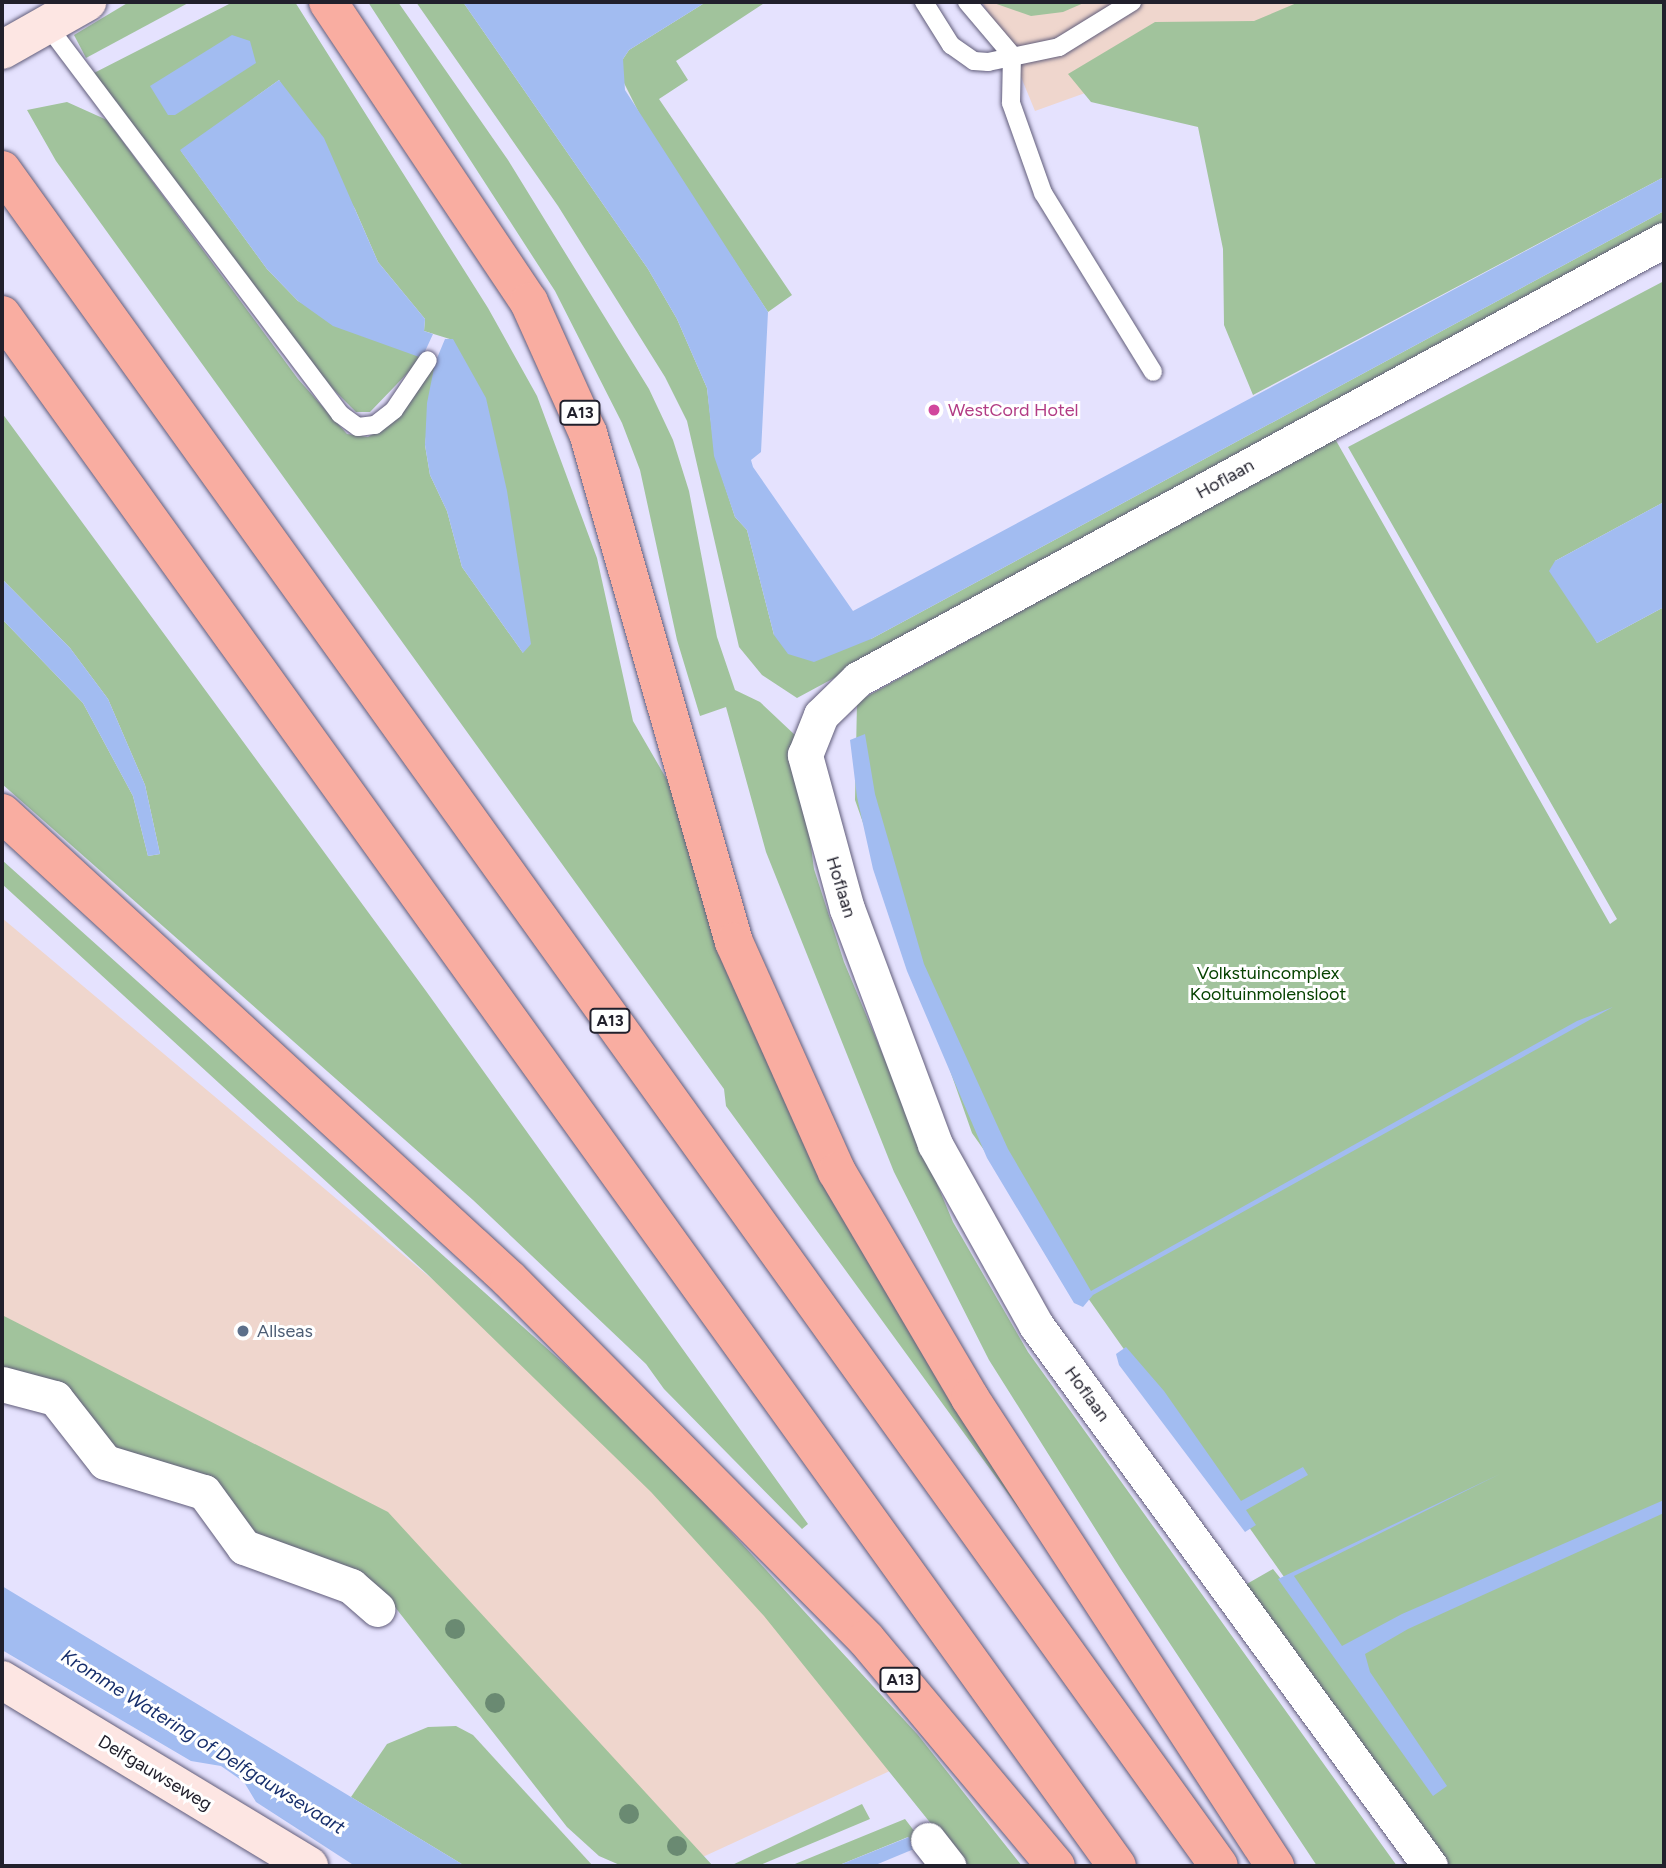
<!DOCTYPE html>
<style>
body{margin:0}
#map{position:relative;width:1666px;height:1868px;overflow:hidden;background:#e5e2fe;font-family:Figtree,sans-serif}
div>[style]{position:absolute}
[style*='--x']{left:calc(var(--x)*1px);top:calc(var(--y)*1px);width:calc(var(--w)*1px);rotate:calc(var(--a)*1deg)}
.commercial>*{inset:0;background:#efd6cd}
.green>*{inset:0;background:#a1c39c}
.water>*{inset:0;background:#a2bcf1}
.roads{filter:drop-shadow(0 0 2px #615d7a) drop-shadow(0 0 2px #615d7a)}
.lane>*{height:18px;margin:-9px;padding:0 9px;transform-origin:9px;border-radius:9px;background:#fff}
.street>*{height:35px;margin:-17.5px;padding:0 17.5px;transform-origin:17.5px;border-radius:17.5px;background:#fff}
.secondary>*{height:38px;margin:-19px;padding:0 19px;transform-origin:19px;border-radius:19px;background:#fde6e3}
.highway>*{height:38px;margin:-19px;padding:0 19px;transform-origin:19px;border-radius:19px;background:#f9ada1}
.trees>*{width:20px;height:20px;margin:-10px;border-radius:50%;background:#6a8a72}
.dots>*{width:19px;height:19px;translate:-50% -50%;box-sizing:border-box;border:4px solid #fff;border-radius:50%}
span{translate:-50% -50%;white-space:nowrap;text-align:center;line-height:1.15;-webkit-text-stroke:6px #fff;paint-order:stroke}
.shield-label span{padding:2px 5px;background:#fff;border:2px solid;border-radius:5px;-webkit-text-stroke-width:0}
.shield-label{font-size:16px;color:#21202c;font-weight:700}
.hotel-label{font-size:18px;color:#b23c85}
.left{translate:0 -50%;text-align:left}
.street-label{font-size:18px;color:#21202c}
.park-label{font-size:18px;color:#064200}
.service-label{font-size:18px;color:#4e5e75}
.water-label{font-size:19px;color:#162e6b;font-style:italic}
.frame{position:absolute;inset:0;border:4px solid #21202c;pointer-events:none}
</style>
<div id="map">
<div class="commercial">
<div style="clip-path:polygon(982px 2px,1298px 2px,1241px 37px,1035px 111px,1012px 55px)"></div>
<div style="clip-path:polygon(2px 918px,588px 1410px,905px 1764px,694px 1861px,369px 1528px,2px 1344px)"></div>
</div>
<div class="green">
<div style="clip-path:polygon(129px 2px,190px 2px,86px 58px,74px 35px)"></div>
<div style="clip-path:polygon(295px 2px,488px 308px,537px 396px,597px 558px,633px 721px,673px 790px,1025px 1517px,726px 1106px,724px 1089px,56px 161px,27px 110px,67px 102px,107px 120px,298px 379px,347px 434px,368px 437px,395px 419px,435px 363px,425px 445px,430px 475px,447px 511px,462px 567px,523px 653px,453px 340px,424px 331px,425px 319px,378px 262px,355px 209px,279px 80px,181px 151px,267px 269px,298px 301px,422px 358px,370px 412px,356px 412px,329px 385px,92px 74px,231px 3px)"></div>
<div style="clip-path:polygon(368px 2px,398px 2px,508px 160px,649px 389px,673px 440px,689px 491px,717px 637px,735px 690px,760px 702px,796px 736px,814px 869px,844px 962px,953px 1222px,1028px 1352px,1397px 1866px,1317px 1866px,1120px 1568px,989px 1360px,894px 1172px,766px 852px,726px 707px,700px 716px,677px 640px,640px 470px,622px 423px,555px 291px)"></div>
<div style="clip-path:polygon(416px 2px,463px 2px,648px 269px,677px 319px,707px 388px,715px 456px,735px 517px,747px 530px,774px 635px,871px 639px,1664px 211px,1664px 231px,797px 698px,762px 675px,739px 647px,687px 421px,665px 377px,558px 206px)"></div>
<div style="clip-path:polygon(706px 2px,766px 2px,676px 61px,688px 80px,659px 99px,792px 295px,768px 312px,645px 125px,623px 81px,623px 59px,629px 50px)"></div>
<div style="clip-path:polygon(991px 2px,1086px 2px,1063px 12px,1031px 16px)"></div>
<div style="clip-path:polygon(1299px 2px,1664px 2px,1664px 177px,1253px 395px,1224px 325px,1223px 249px,1198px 127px,1091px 102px,1068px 74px,1155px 22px,1254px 21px)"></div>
<div style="clip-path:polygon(1664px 281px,1664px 502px,1555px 561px,1597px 643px,1664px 607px,1664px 1866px,1450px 1866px,1245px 1585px,1273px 1569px,1317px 1624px,972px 1133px,855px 800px,857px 702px,1334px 437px,1610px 924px,1617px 919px,1348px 447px)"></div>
<div style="clip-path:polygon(2px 413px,426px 991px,808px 1524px,802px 1529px,664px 1389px,646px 1364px,473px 1200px,2px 784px,2px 619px,83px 703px,133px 796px,148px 856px,160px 854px,145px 785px,108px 699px,70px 648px,2px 579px)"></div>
<div style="clip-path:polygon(2px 860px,581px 1379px,686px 1483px,918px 1735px,1022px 1866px,965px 1866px,764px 1616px,651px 1492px,426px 1273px,2px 884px)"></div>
<div style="clip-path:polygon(2px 1315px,388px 1512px,713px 1866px,622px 1866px,599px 1856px,567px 1827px,384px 1593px,284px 1549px,113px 1451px,2px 1372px)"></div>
<div style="clip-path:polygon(456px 1726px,473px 1735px,593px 1866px,465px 1866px,351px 1797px,387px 1744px,428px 1727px)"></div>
<div style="clip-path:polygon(862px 1804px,870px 1819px,758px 1866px,730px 1866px)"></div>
<div style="clip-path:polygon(905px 1819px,925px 1845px,914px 1849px,908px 1837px,837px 1866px,790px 1866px)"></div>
</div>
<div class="water">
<div style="clip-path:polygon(463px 2px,706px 2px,629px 50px,623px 59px,625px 90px,768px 312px,761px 452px,751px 460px,753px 467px,853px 611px,1664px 177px,1664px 211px,871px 639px,814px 662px,788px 654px,774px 635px,747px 530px,735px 517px,714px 456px,707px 388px,677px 319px,648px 269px)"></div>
<div style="clip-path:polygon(232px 35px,250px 41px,256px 63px,175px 115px,168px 115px,150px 86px)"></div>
<div style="clip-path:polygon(279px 80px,324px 138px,378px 262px,425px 319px,424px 331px,433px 334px,422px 358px,333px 326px,298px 301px,267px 269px,180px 150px)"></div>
<div style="clip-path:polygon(445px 339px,453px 339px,486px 398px,507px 491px,531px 644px,523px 653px,462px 567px,447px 511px,430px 475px,425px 445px,427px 403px,435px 363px)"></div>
<div style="clip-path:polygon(1664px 502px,1664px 607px,1597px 643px,1549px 571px,1555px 561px)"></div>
<div style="clip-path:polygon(2px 579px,70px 648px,108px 699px,145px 785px,160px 854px,148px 856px,133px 796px,83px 703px,2px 619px)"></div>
<div style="clip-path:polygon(865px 734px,875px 794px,924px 964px,1008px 1149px,1091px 1291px,1577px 1021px,1613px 1007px,1093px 1295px,1083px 1307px,1074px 1303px,987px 1158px,907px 971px,873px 869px,857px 797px,850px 740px)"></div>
<div style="clip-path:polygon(1126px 1347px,1164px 1391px,1241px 1501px,1303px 1467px,1308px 1475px,1246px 1510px,1256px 1525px,1245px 1532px,1119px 1365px,1116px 1354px)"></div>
<div style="clip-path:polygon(1500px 1474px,1294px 1576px,1342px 1646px,1402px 1614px,1664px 1500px,1664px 1513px,1408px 1629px,1365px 1654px,1370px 1672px,1447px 1786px,1433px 1796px,1278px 1579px)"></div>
<div style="clip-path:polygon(2px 1586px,351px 1797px,465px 1866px,355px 1866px,256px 1802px,244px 1782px,221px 1766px,191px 1761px,2px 1650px)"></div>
<div style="clip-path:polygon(909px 1837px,914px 1849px,873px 1866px,837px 1866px)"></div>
</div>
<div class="roads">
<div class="lane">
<div style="--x:924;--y:2;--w:51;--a:57.9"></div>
<div style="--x:951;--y:45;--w:28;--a:35"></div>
<div style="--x:974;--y:61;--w:14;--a:4"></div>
<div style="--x:988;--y:62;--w:73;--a:-11.9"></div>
<div style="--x:1059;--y:47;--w:86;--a:-31.7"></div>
<div style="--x:967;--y:2;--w:70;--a:49.7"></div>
<div style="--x:1012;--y:55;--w:48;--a:91.2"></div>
<div style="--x:1011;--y:103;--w:96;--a:70.4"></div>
<div style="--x:1043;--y:193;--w:210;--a:58.4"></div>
<div style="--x:47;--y:25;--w:487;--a:53"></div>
<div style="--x:340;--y:414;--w:22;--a:36"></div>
<div style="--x:358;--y:427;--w:17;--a:-7"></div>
<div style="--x:375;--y:425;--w:24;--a:-38"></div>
<div style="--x:394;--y:410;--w:60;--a:-55.8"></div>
</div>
<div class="street">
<div style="--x:2;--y:1384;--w:55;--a:14.8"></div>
<div style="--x:55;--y:1398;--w:81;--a:52"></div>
<div style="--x:105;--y:1462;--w:103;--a:16.9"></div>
<div style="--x:204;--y:1492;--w:68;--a:54"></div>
<div style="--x:244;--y:1547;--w:114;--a:20"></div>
<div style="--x:351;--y:1586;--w:35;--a:41"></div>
<div style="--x:928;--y:1840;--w:33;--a:52"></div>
<div style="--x:1430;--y:1866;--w:669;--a:-126.07"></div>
<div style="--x:1036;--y:1325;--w:207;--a:-119.2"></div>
<div style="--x:935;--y:1144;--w:251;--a:-110.5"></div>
<div style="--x:847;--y:909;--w:160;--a:-105.3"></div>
<div style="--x:805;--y:755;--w:43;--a:-68.2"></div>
<div style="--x:821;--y:715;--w:52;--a:-44.2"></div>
<div style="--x:858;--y:679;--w:918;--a:-28.58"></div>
</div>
<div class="secondary">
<div style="--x:2;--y:50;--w:98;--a:-29.5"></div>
<div style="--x:2;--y:1680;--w:359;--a:31.2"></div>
</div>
<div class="highway">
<div style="--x:328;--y:2;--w:361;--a:56.2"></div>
<div style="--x:529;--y:302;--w:144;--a:65.8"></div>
<div style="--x:588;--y:433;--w:530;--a:74"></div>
<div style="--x:734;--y:942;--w:252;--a:65.9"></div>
<div style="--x:837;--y:1172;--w:262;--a:59.5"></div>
<div style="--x:970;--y:1398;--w:559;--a:56.91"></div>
<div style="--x:2;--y:170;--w:2087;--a:54.34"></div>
<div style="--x:2;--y:315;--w:1910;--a:54.29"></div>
<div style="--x:2;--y:813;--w:689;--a:42.59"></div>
<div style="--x:509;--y:1279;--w:507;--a:45.24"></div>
<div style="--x:866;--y:1639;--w:296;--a:50.1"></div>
</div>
</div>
<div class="trees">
<div style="left:455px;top:1629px"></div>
<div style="left:495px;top:1703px"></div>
<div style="left:629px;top:1814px"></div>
<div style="left:677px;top:1846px"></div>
</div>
<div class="dots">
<div style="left:934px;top:410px;background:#d1479c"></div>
<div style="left:243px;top:1331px;background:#5c6f8a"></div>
</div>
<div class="shield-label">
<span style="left:580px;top:413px">A13</span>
<span style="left:610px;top:1021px">A13</span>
<span style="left:900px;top:1680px">A13</span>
</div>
<div class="hotel-label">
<span class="left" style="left:948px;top:410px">WestCord Hotel</span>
</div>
<div class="street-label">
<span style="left:1225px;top:479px;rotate:-29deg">Hoflaan</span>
<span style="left:841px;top:887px;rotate:73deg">Hoflaan</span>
<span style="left:1087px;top:1394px;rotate:54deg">Hoflaan</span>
<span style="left:155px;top:1773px;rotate:31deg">Delfgauwseweg</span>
</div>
<div class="park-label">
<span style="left:1268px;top:984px">Volkstuincomplex<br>Kooltuinmolensloot</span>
</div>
<div class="service-label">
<span class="left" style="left:257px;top:1331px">Allseas</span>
</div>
<div class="water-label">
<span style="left:203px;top:1742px;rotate:32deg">Kromme Watering of Delfgauwsevaart</span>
</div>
<div class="frame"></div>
</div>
